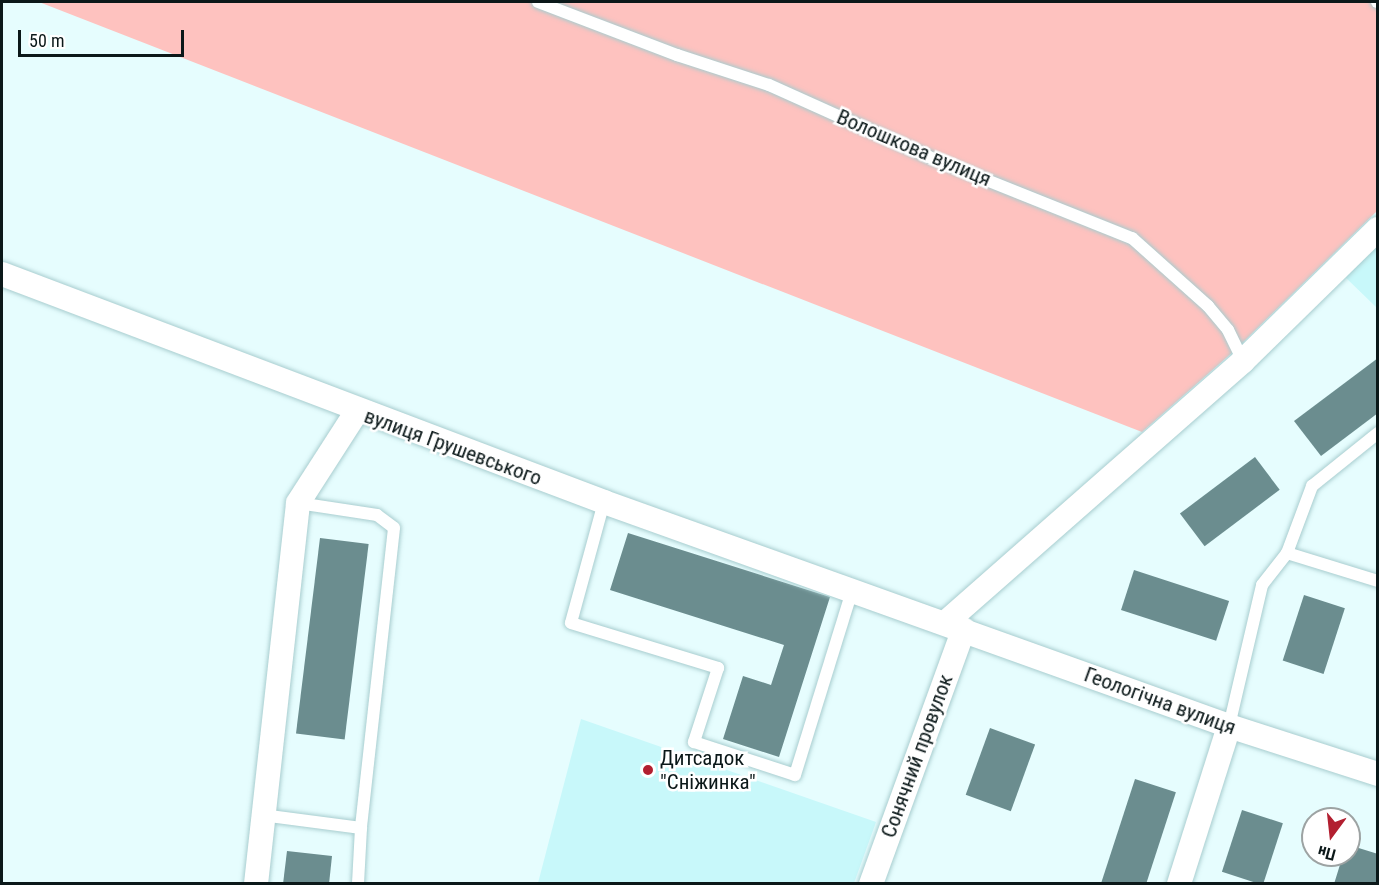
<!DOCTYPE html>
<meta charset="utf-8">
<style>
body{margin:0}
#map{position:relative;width:1379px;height:885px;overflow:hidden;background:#e6fdfe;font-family:"Roboto Condensed",sans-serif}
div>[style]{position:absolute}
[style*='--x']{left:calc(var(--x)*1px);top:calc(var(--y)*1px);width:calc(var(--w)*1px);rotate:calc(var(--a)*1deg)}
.built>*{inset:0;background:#c8f8fa}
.green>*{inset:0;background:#fec2bf}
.building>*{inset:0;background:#6b8d8f;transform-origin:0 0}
.roads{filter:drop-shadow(0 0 2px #a8cdcf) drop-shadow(0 0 2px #a8cdcf)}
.lane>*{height:12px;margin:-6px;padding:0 6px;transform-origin:6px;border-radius:6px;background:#fff}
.street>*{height:24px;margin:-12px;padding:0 12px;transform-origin:12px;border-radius:12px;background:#fff}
.dots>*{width:16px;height:16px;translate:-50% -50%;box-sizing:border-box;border:3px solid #fff;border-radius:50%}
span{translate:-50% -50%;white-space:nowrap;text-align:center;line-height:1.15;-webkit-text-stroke:5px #fff;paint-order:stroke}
.street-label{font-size:21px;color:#0b1819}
.poi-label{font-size:21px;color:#0b1819}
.left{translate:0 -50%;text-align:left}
.frame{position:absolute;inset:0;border:3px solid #0b1819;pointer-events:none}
.north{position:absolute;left:1301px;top:807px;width:60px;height:60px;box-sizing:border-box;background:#fff;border:2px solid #9da3a3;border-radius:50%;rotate:195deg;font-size:16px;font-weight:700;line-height:24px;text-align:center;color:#0b1819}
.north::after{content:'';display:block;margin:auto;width:21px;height:27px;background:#b21f30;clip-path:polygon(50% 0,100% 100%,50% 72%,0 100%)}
.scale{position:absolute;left:18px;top:30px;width:166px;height:27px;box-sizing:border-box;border:3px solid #0b1819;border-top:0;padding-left:8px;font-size:18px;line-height:21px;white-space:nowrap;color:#0b1819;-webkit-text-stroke:4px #fff;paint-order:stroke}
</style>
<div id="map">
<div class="built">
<div style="clip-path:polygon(1377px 240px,1377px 308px,1342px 274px)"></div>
<div style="clip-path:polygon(581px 719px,876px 822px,854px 883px,538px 883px)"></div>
</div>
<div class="green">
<div style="clip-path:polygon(39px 2px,1377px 2px,1377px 211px,1234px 351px,1142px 432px)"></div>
</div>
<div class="building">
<div style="clip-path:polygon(1378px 358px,1378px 413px,1321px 456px,1294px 421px)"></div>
<div style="left:1255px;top:457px;width:41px;height:94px;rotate:53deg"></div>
<div style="clip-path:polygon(628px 533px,830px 597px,779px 757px,723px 739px,743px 676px,771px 685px,784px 645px,610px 590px)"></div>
<div style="left:320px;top:538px;width:49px;height:197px;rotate:7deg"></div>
<div style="left:1134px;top:570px;width:100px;height:42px;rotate:18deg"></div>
<div style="left:1304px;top:595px;width:43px;height:69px;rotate:18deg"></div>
<div style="left:990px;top:728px;width:48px;height:71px;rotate:20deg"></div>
<div style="left:1135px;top:779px;width:43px;height:110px;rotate:18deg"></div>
<div style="left:1242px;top:810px;width:43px;height:65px;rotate:18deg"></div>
<div style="clip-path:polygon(1349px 845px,1378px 854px,1378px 884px,1334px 884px,1343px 855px,1349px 855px)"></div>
<div style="clip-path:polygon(287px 851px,332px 856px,329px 884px,283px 884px)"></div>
</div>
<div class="roads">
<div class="lane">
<div style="--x:538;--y:2;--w:149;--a:20.9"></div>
<div style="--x:677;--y:55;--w:97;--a:18.1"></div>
<div style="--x:769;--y:85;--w:175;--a:24.2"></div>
<div style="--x:929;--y:157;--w:219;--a:21.8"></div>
<div style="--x:1132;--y:238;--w:102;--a:41.8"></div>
<div style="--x:1208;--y:306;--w:31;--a:50"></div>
<div style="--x:1228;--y:330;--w:34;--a:64"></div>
<div style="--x:1377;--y:2;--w:1;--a:0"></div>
<div style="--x:604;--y:502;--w:125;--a:105.3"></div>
<div style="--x:571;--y:623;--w:154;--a:17"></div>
<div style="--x:718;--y:668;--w:78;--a:108"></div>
<div style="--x:694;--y:742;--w:106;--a:18.1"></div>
<div style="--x:795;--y:775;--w:193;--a:-72.8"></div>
<div style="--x:298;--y:503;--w:80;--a:8.6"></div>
<div style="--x:377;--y:515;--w:21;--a:37"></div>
<div style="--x:394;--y:528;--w:302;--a:96.3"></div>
<div style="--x:1287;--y:553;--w:95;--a:17.1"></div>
<div style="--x:1229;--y:726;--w:145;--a:-76.8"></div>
<div style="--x:1262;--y:585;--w:41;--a:-52"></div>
<div style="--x:1287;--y:553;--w:72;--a:-69.5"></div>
<div style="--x:1312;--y:486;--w:85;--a:-38.8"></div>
<div style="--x:262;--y:815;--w:100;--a:7.5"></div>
<div style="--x:361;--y:828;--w:56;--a:93.1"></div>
</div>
<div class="street">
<div style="--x:2;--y:274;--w:644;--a:20.74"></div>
<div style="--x:604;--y:502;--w:664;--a:19.72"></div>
<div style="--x:1229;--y:726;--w:157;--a:17.9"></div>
<div style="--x:945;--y:623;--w:397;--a:-41.3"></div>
<div style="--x:1243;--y:361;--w:189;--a:-44.4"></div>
<div style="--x:256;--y:884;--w:383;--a:-83.7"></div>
<div style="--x:298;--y:503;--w:109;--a:-57.3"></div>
<div style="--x:871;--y:884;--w:271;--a:-70"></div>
<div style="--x:1179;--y:884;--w:166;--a:-72.4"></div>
</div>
</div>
<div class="dots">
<div style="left:648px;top:770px;background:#b21f30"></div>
</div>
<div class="street-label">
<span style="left:914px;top:148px;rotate:23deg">Волошкова вулиця</span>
<span style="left:453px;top:447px;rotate:20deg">вулиця Грушевського</span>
<span style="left:1160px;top:701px;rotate:20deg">Геологічна вулиця</span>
<span style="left:917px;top:756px;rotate:-70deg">Сонячний провулок</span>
</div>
<div class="poi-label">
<span class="left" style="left:660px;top:770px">Дитсадок<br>"Сніжинка"</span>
</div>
<div class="frame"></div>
<div class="north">Пн</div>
<div class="scale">50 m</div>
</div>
